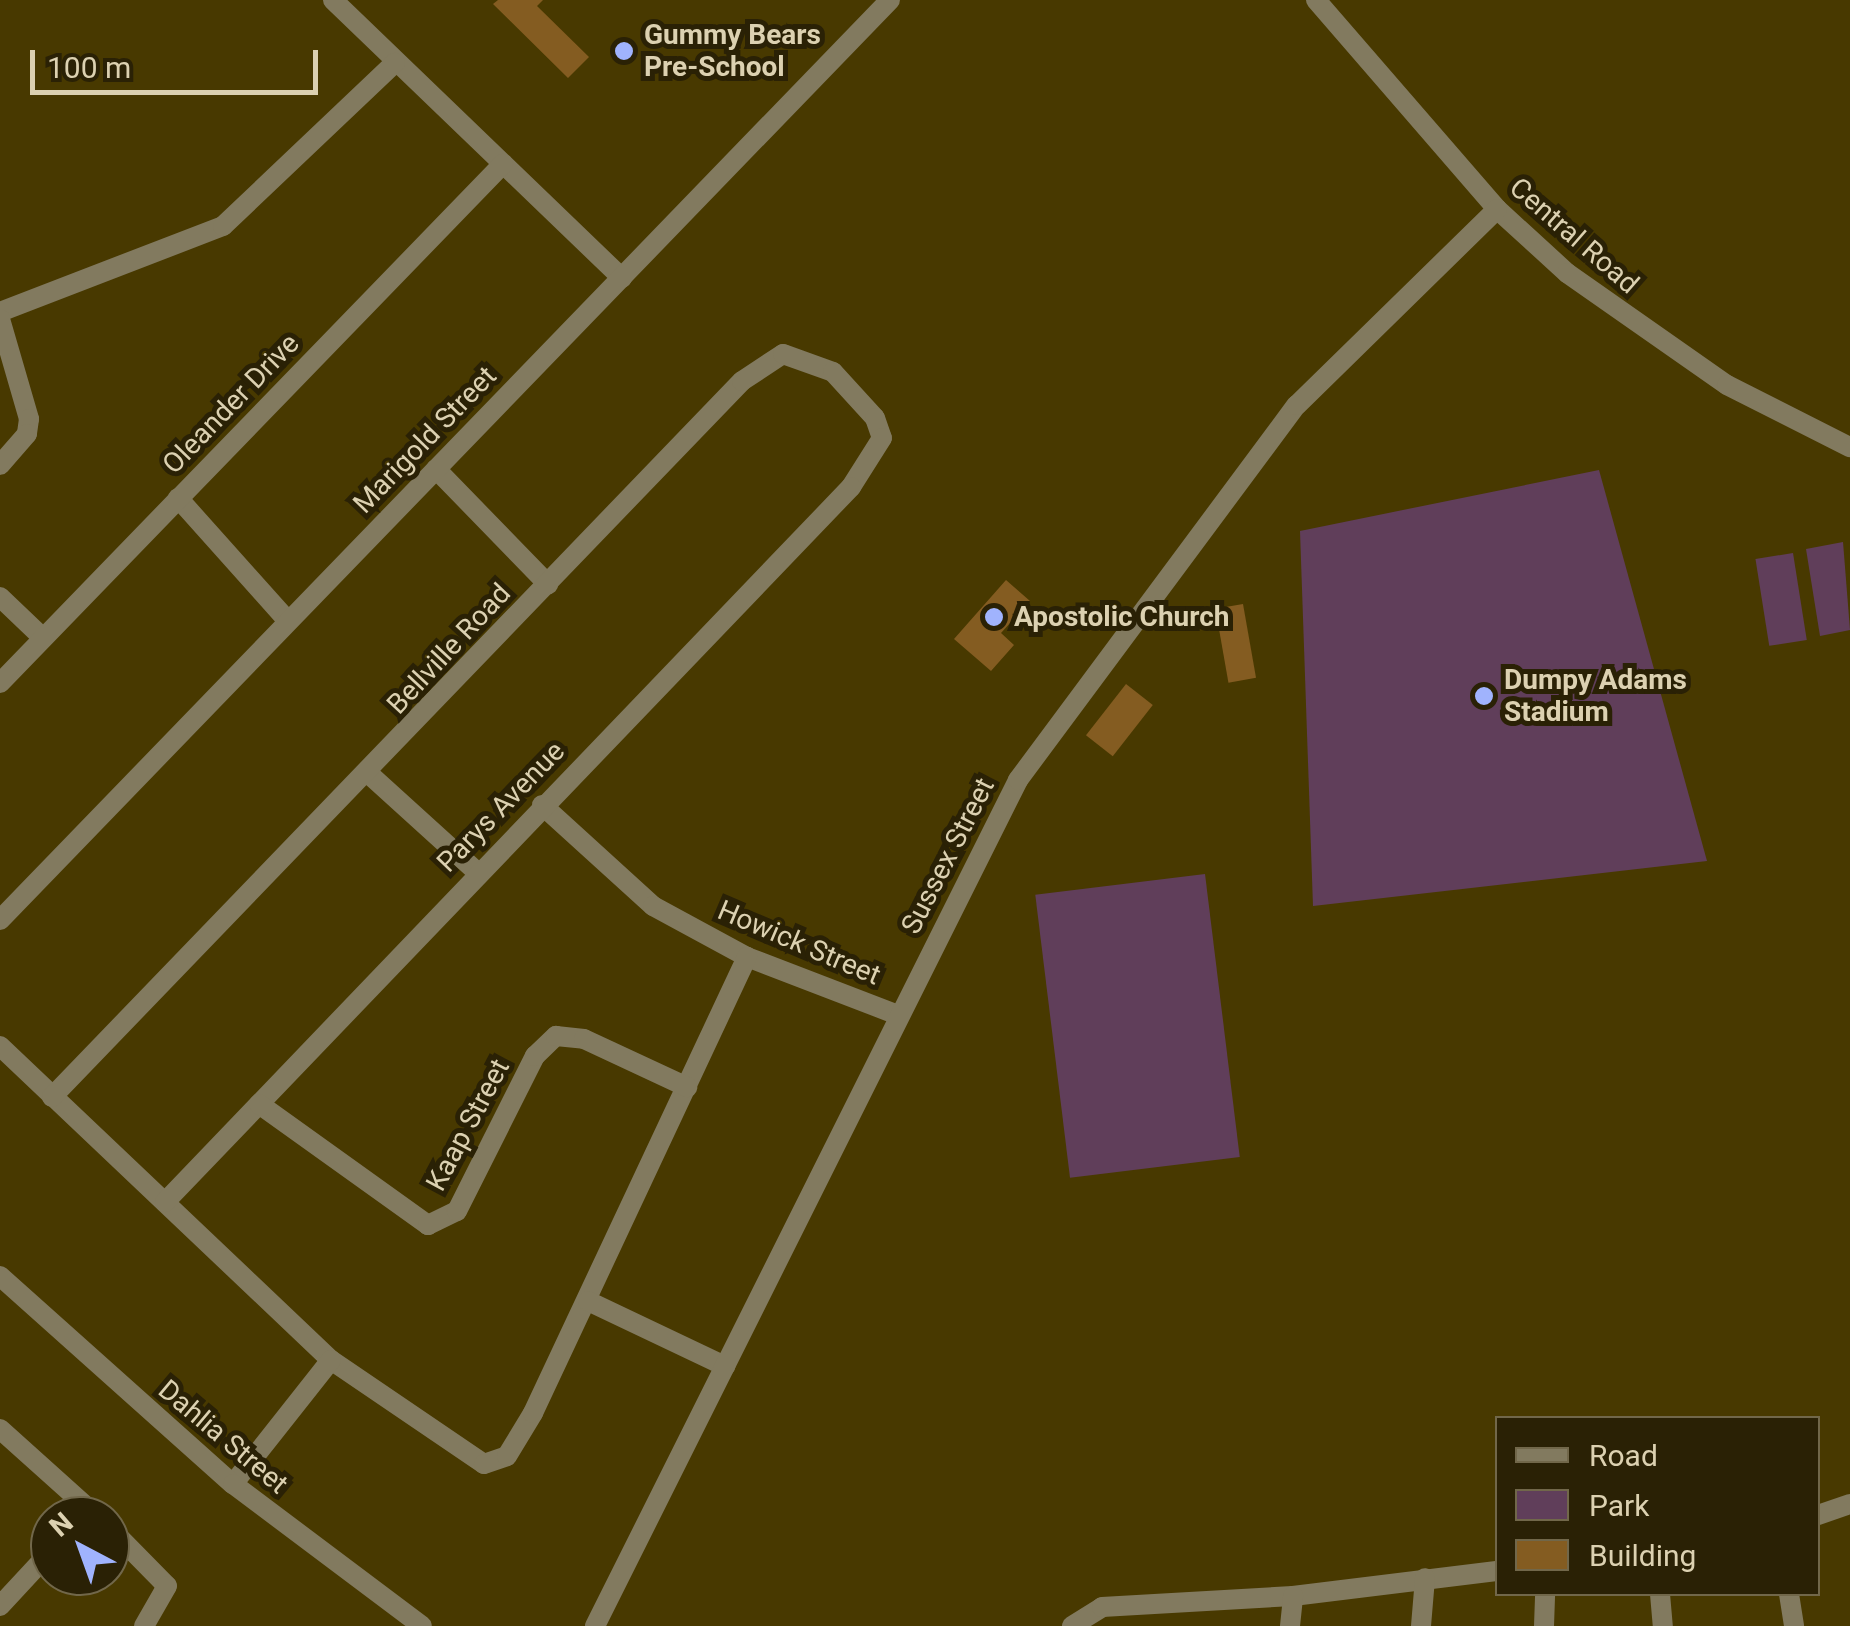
<!DOCTYPE html>
<style>
body{margin:0}
#map{position:relative;width:1850px;height:1626px;overflow:hidden;background:#483900;font-family:Roboto,sans-serif}
div>[style]{position:absolute}
[style*='--x']{left:calc(var(--x)*1px);top:calc(var(--y)*1px);width:calc(var(--w)*1px);rotate:calc(var(--a)*1deg)}
.green>*{inset:0;background:#603e5a;transform-origin:0 0}
.building>*{inset:0;background:#845c21;transform-origin:0 0}
.minor>*{height:20px;margin:-10px;padding:0 10px;transform-origin:10px;border-radius:10px;background:#827a5f}
.tertiary>*{height:20px;margin:-10px;padding:0 10px;transform-origin:10px;border-radius:10px;background:#827a5f}
.dots>*{width:28px;height:28px;translate:-50% -50%;box-sizing:border-box;border:5px solid #2a2105;border-radius:50%}
span{translate:-50% -50%;white-space:nowrap;text-align:center;line-height:1.15;-webkit-text-stroke:10px #2a2105;paint-order:stroke}
.poi-label{font-size:28px;color:#dcd1b1;font-weight:700}
.left{translate:0 -50%;text-align:left}
.street-label{font-size:28px;color:#dcd1b1}
.legend{position:absolute;left:1495px;top:1416px;width:325px;height:180px;box-sizing:border-box;background:#2a2105;border:2px solid #71674a;margin:0;padding:12px 18px;list-style:none;font-size:30px;color:#dcd1b1}
.legend li{display:flex;align-items:center;gap:20px;height:50px}
.legend b{width:50px;border:2px solid #71674a}
.north{position:absolute;left:30px;top:1496px;width:100px;height:100px;box-sizing:border-box;background:#2a2105;border:2px solid #71674a;border-radius:50%;rotate:319deg;font-size:28px;font-weight:700;line-height:40px;text-align:center;color:#dcd1b1}
.north::after{content:'';display:block;margin:auto;width:35px;height:45px;background:#a0b3fd;clip-path:polygon(50% 0,100% 100%,50% 72%,0 100%)}
.scale{position:absolute;left:30px;top:50px;width:288px;height:45px;box-sizing:border-box;border:5px solid #dcd1b1;border-top:0;padding-left:12px;font-size:30px;line-height:35px;white-space:nowrap;color:#dcd1b1;-webkit-text-stroke:8px #2a2105;paint-order:stroke}
</style>
<div id="map">
<div class="green">
<div style="clip-path:polygon(1599px 470px,1707px 861px,1313px 906px,1300px 531px)"></div>
<div style="clip-path:polygon(1843px 542px,1850px 630px,1820px 636px,1806px 549px)"></div>
<div style="left:1793px;top:553px;width:88px;height:38px;rotate:81deg"></div>
<div style="left:1205px;top:874px;width:285px;height:171px;rotate:83deg"></div>
</div>
<div class="building">
<div style="clip-path:polygon(498px 0,543px 0,537px 6px,589px 57px,568px 78px,493px 4px)"></div>
<div style="clip-path:polygon(1006px 580px,1030px 601px,1001px 633px,1014px 645px,991px 671px,954px 639px)"></div>
<div style="left:1243px;top:604px;width:75px;height:28px;rotate:80deg"></div>
<div style="left:1126px;top:684px;width:34px;height:65px;rotate:38deg"></div>
</div>
<div class="minor">
<div style="--x:333;--y:0;--w:401;--a:43.9"></div>
<div style="--x:1316;--y:0;--w:276;--a:49.1"></div>
<div style="--x:1497;--y:209;--w:95;--a:42.4"></div>
<div style="--x:1567;--y:273;--w:195;--a:35"></div>
<div style="--x:1727;--y:385;--w:138;--a:26.8"></div>
<div style="--x:0;--y:312;--w:239;--a:-21.1"></div>
<div style="--x:223;--y:226;--w:237;--a:-43.5"></div>
<div style="--x:0;--y:319;--w:104;--a:73.8"></div>
<div style="--x:29;--y:419;--w:15;--a:98"></div>
<div style="--x:27;--y:434;--w:41;--a:131.1"></div>
<div style="--x:436;--y:469;--w:161;--a:45.8"></div>
<div style="--x:178;--y:498;--w:164;--a:48.2"></div>
<div style="--x:0;--y:597;--w:59;--a:43.6"></div>
<div style="--x:0;--y:683;--w:723;--a:-45.9"></div>
<div style="--x:369;--y:774;--w:144;--a:42.2"></div>
<div style="--x:542;--y:805;--w:150;--a:42.3"></div>
<div style="--x:653;--y:906;--w:107;--a:28.5"></div>
<div style="--x:747;--y:957;--w:162;--a:21"></div>
<div style="--x:0;--y:1046;--w:456;--a:43.5"></div>
<div style="--x:331;--y:1360;--w:185;--a:34.2"></div>
<div style="--x:484;--y:1464;--w:24;--a:-19"></div>
<div style="--x:507;--y:1456;--w:50;--a:-58.8"></div>
<div style="--x:533;--y:1413;--w:504;--a:-64.86"></div>
<div style="--x:52;--y:1097;--w:994;--a:-46.06"></div>
<div style="--x:742;--y:381;--w:49;--a:-33.4"></div>
<div style="--x:783;--y:354;--w:53;--a:19.8"></div>
<div style="--x:833;--y:372;--w:62;--a:47.6"></div>
<div style="--x:875;--y:418;--w:21;--a:71"></div>
<div style="--x:882;--y:438;--w:58;--a:122.3"></div>
<div style="--x:851;--y:487;--w:991;--a:133.81"></div>
<div style="--x:259;--y:1104;--w:208;--a:35.6"></div>
<div style="--x:428;--y:1225;--w:32;--a:-26"></div>
<div style="--x:457;--y:1211;--w:174;--a:-63.3"></div>
<div style="--x:535;--y:1056;--w:29;--a:-44"></div>
<div style="--x:556;--y:1036;--w:28;--a:6"></div>
<div style="--x:584;--y:1039;--w:114;--a:25"></div>
<div style="--x:588;--y:1301;--w:152;--a:25.4"></div>
<div style="--x:0;--y:1429;--w:130;--a:41.9"></div>
<div style="--x:233;--y:1484;--w:158;--a:-51.7"></div>
<div style="--x:1818;--y:1515;--w:34;--a:-19"></div>
<div style="--x:110;--y:1528;--w:81;--a:45.5"></div>
<div style="--x:167;--y:1586;--w:46;--a:119.9"></div>
<div style="--x:1660;--y:1594;--w:32;--a:85"></div>
<div style="--x:1789;--y:1594;--w:32;--a:81"></div>
<div style="--x:0;--y:1606;--w:74;--a:-47.2"></div>
<div style="--x:595;--y:1626;--w:946;--a:-63.43"></div>
<div style="--x:1018;--y:780;--w:467;--a:-53.4"></div>
<div style="--x:1297;--y:405;--w:280;--a:-44.4"></div>
<div style="--x:1072;--y:1626;--w:36;--a:-32"></div>
<div style="--x:1102;--y:1607;--w:191;--a:-3.3"></div>
<div style="--x:1293;--y:1596;--w:207;--a:-7"></div>
<div style="--x:1290;--y:1626;--w:30;--a:-84"></div>
<div style="--x:1421;--y:1626;--w:48;--a:-85.2"></div>
<div style="--x:1544;--y:1626;--w:32;--a:-88"></div>
</div>
<div class="tertiary">
<div style="--x:0;--y:920;--w:1280;--a:-45.95"></div>
<div style="--x:0;--y:1276;--w:312;--a:41.8"></div>
<div style="--x:233;--y:1484;--w:236;--a:36.9"></div>
</div>
<div class="dots">
<div style="left:624px;top:51px;background:#a0b3fd"></div>
<div style="left:994px;top:617px;background:#a0b3fd"></div>
<div style="left:1484px;top:696px;background:#a0b3fd"></div>
</div>
<div class="poi-label">
<span class="left" style="left:644px;top:51px">Gummy Bears<br>Pre-School</span>
<span class="left" style="left:1014px;top:617px">Apostolic Church</span>
<span class="left" style="left:1504px;top:696px">Dumpy Adams<br>Stadium</span>
</div>
<div class="street-label">
<span style="left:1574px;top:236px;rotate:41deg">Central Road</span>
<span style="left:231px;top:404px;rotate:-46deg">Oleander Drive</span>
<span style="left:425px;top:440px;rotate:-46deg">Marigold Street</span>
<span style="left:449px;top:649px;rotate:-47deg">Bellville Road</span>
<span style="left:501px;top:807px;rotate:-46deg">Parys Avenue</span>
<span style="left:948px;top:856px;rotate:-63deg">Sussex Street</span>
<span style="left:799px;top:943px;rotate:23deg">Howick Street</span>
<span style="left:468px;top:1125px;rotate:-62deg">Kaap Street</span>
<span style="left:223px;top:1437px;rotate:40deg">Dahlia Street</span>
</div>
<ul class="legend">
<li><b style="height:12px;background:#827a5f"></b>Road</li>
<li><b style="height:28px;background:#603e5a"></b>Park</li>
<li><b style="height:28px;background:#845c21"></b>Building</li>
</ul>
<div class="north">N</div>
<div class="scale">100 m</div>
</div>
